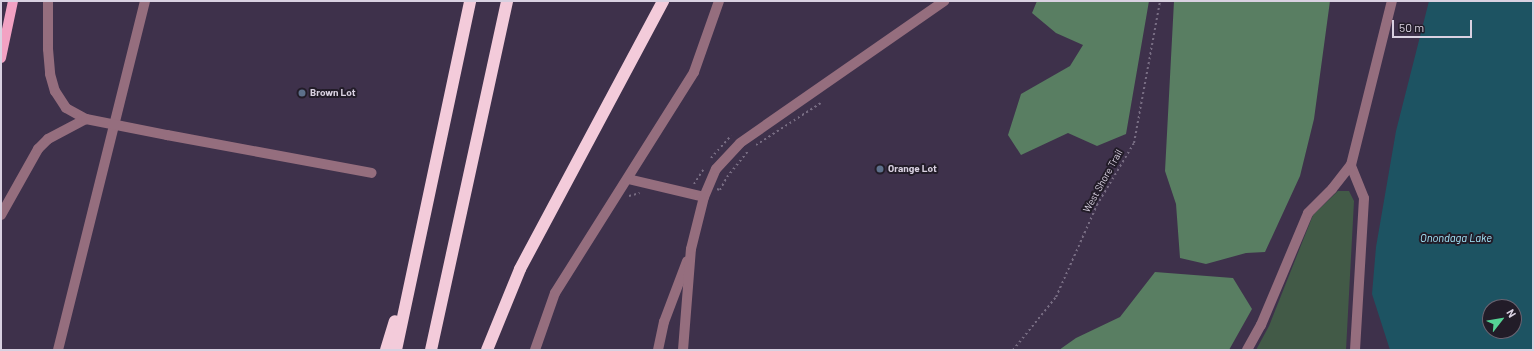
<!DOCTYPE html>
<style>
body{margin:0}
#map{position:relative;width:1534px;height:351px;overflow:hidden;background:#3e314b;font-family:Barlow,sans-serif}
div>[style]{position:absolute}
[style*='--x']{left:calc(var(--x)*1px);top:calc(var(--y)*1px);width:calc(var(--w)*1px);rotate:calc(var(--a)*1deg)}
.green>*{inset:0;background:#425a47}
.forest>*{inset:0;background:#597e62}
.water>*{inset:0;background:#1d5362}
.path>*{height:2px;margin-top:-1px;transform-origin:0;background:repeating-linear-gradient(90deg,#786d83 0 2px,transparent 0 5px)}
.minor>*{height:10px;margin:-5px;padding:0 5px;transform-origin:5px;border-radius:5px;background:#956e7e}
.major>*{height:10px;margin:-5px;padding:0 5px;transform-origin:5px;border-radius:5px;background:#f2a2c3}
.highway>*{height:12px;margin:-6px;padding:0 6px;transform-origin:6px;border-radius:6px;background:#f3cbda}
.minor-bridge>*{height:10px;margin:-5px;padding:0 5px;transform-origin:5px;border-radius:5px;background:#956e7e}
.dots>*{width:11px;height:11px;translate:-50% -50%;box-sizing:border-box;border:2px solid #221c28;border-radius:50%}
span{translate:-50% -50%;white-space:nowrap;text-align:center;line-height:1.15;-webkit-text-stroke:4px #221c28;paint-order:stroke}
.poi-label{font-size:10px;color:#d9d1e1;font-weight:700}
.left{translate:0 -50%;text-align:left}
.street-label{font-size:10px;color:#d9d1e1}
.water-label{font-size:11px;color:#a7eafe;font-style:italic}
.frame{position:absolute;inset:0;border:2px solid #d9d1e1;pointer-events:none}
.north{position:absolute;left:1482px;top:299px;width:40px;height:40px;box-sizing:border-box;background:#221c28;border:1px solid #6b6472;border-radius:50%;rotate:59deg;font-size:11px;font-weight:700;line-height:16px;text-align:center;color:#d9d1e1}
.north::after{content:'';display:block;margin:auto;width:14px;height:18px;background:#55d395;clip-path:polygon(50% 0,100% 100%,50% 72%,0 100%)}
.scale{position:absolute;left:1392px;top:20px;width:80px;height:18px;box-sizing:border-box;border:2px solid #d9d1e1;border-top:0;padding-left:5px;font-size:12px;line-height:14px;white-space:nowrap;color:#d9d1e1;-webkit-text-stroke:3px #221c28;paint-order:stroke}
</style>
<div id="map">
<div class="green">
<div style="clip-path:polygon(1338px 191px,1349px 191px,1354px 201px,1346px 350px,1256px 350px,1269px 326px,1313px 215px)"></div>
</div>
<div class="forest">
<div style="clip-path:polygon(1037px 1px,1149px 1px,1126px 134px,1097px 146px,1068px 133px,1021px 155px,1008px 135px,1021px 94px,1070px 66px,1083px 45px,1056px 33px,1032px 13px)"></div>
<div style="clip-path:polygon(1174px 1px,1330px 1px,1314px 119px,1300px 176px,1265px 252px,1246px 253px,1206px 264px,1180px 258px,1176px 204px,1165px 171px)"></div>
<div style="clip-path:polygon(1155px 272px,1233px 278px,1252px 309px,1229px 350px,1059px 350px,1076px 338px,1120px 317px)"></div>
</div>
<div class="water">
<div style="clip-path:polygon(evenodd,1429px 1px,1533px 1px,1533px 350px,1390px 350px,1372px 294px,1376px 247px,1396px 131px,1429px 1px,1490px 307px,1514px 307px,1514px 331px,1490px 331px,1490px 307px)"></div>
</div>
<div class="path">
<div style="--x:756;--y:145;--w:77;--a:-32.9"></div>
<div style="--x:711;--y:158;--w:30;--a:-48"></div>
<div style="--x:694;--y:184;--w:17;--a:-57"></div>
<div style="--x:717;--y:189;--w:3;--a:18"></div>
<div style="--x:720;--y:190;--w:15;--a:-62"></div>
<div style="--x:727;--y:177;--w:35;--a:-51"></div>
<div style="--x:629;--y:196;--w:11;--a:-15"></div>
<div style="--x:1013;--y:350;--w:68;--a:-50.9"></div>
<div style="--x:1056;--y:297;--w:101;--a:-66"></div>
<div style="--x:1097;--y:205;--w:72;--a:-59.2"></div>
<div style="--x:1134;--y:143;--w:144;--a:-79.6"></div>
</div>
<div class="minor">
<div style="--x:48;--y:1;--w:48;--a:90"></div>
<div style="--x:48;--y:49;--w:25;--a:85"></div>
<div style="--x:50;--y:74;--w:18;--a:74"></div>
<div style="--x:55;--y:91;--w:20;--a:57"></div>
<div style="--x:66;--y:108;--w:23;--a:29"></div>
<div style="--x:167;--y:135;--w:208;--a:10.5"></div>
<div style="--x:628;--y:179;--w:78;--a:13.3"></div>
<div style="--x:1;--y:215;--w:76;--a:-60.7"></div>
<div style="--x:38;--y:149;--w:14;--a:-45"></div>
<div style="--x:48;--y:139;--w:43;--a:-27.8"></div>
<div style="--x:58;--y:350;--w:360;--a:-76"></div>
<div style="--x:535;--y:350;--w:60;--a:-70.7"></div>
<div style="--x:555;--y:293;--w:261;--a:-57.8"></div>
<div style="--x:694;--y:72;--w:75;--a:-70.6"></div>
<div style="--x:658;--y:350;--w:29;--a:-78"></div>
<div style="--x:664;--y:322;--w:65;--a:-69.3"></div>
<div style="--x:683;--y:350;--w:101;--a:-85.5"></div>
<div style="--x:691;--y:249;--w:54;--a:-76"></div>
<div style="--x:704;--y:197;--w:30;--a:-67"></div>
<div style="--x:716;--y:169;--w:35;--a:-47"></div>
<div style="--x:740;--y:143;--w:249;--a:-34.8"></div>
<div style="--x:1247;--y:350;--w:29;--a:-61"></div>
<div style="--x:1261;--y:325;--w:121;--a:-67.2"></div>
<div style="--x:1308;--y:213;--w:34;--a:-45"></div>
<div style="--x:1332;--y:189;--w:31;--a:-52"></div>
<div style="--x:1355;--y:350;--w:152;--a:-86.6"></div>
<div style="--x:1364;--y:198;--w:35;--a:-112"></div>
<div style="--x:1351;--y:165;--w:169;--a:-76"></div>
</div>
<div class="major">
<div style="--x:1;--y:58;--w:58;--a:-78.1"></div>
</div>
<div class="highway">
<div style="--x:386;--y:350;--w:30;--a:-73"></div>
<div style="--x:396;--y:350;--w:357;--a:-78"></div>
<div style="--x:431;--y:350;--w:357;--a:-77.7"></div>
<div style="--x:487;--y:350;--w:87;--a:-67.8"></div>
<div style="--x:520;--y:269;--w:304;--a:-61.9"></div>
</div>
<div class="minor-bridge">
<div style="--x:86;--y:119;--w:83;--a:11.2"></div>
</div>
<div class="dots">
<div style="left:302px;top:93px;background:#5c6f8a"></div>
<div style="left:880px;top:169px;background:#5c6f8a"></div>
</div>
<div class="poi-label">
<span class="left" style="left:310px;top:93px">Brown Lot</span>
<span class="left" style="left:888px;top:169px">Orange Lot</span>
</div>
<div class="street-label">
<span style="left:1103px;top:181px;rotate:-61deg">West Shore Trail</span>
</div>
<div class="water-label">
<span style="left:1456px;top:238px">Onondaga Lake</span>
</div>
<div class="frame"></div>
<div class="north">N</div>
<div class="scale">50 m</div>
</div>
